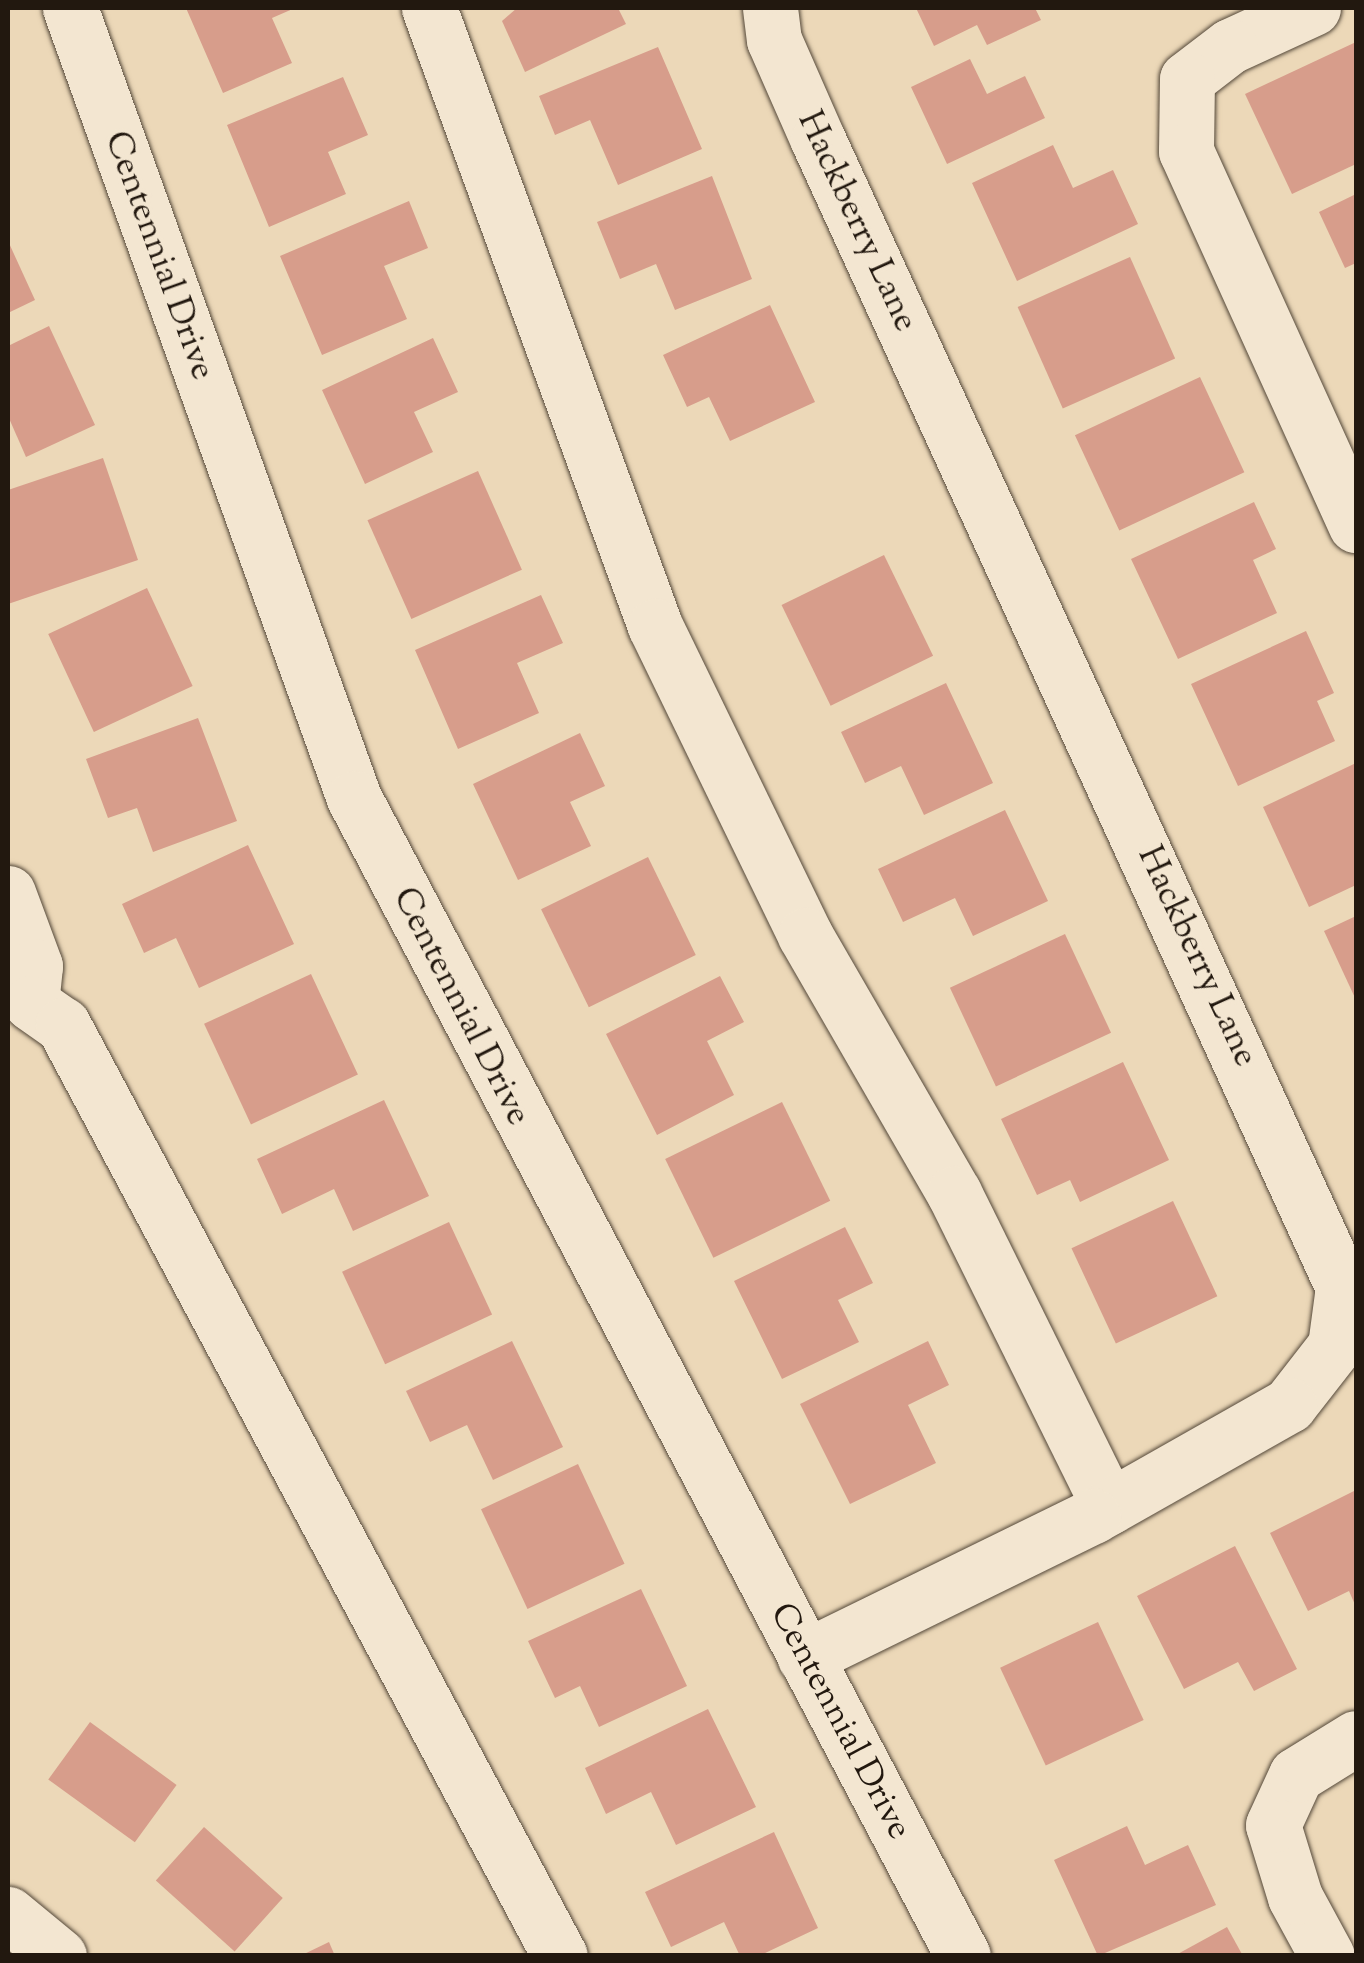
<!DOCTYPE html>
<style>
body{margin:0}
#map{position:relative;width:1364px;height:1963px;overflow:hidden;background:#ecd8b8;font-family:"Sorts Mill Goudy",serif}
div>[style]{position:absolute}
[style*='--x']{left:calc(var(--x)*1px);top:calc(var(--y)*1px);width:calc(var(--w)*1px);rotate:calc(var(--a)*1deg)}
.building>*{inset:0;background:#d79d8b;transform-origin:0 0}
.roads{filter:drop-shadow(0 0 2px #544839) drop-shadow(0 0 2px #544839)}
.minor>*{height:55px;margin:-27.5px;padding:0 27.5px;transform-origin:27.5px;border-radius:27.5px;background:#f3e6d1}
span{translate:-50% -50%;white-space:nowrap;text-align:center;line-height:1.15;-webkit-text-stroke:8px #f3e6d1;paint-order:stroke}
.street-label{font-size:35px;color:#22180f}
.frame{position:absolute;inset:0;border:10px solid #22180f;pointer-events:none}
</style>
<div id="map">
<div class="building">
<div style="clip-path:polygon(186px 8px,295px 8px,272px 18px,292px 63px,223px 93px)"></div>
<div style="clip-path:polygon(517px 8px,618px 8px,626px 24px,525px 72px,502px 21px)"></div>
<div style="clip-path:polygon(916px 8px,1035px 8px,1041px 20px,987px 45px,977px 25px,934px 46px)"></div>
<div style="clip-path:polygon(1356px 42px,1356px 164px,1292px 194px,1245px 94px)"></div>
<div style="clip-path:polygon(658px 47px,702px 149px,618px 185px,590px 120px,555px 135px,539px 96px)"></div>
<div style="clip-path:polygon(970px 59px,987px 94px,1025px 76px,1045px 118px,947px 164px,911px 87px)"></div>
<div style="clip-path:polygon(343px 77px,368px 135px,328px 152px,346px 194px,269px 227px,227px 125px)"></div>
<div style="clip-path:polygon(1053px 145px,1073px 188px,1113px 170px,1138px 224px,1017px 281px,972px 183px)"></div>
<div style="clip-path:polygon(712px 176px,752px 279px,675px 310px,656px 264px,620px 279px,597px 222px)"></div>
<div style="clip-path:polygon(1356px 194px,1356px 263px,1345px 268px,1319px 212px)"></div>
<div style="clip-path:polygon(409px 201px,428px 248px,384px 266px,407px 319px,322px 355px,280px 256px)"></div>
<div style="clip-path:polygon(8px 241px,35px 300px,8px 313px)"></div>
<div style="left:1130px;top:257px;width:111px;height:123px;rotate:66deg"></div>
<div style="clip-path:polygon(770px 305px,815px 402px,730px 441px,709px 397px,687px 407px,663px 355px)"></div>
<div style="clip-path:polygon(49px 326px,95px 425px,26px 457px,8px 416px,8px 346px)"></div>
<div style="clip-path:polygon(433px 338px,458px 392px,414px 412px,433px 452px,365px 484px,322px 390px)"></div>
<div style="left:1200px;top:377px;width:105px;height:138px;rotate:65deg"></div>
<div style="clip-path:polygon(103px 458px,138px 560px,8px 604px,8px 490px)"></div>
<div style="left:478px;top:471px;width:108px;height:121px;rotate:66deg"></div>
<div style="clip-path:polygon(1254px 502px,1276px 549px,1253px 560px,1277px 613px,1178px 659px,1131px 559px)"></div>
<div style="left:884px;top:555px;width:112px;height:114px;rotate:64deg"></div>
<div style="left:147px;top:588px;width:108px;height:109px;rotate:65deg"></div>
<div style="clip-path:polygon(541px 595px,563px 643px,517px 663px,539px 713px,458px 749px,415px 650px)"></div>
<div style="clip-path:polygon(1306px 631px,1334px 693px,1317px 701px,1335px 741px,1238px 786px,1191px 684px)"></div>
<div style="clip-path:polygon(946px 683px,993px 783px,924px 815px,901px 766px,865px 783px,841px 732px)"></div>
<div style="clip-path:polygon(198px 718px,237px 821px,153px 852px,137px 808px,108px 818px,86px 759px)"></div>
<div style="clip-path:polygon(580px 733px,605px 786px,570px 802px,591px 846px,518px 880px,473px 784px)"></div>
<div style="clip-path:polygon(1356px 763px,1356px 885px,1309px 907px,1263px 807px)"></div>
<div style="clip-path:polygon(1005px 810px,1048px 901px,973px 936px,955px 898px,903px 922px,878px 869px)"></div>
<div style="clip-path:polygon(248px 845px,294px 944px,199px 988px,176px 938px,144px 953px,122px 904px)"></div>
<div style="left:648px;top:857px;width:109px;height:119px;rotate:64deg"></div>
<div style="clip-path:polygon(1356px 916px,1356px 1000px,1324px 931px)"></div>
<div style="left:1065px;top:934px;width:109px;height:127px;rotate:65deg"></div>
<div style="left:311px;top:974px;width:111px;height:118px;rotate:65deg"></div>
<div style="clip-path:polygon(720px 976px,744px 1022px,707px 1041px,734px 1095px,657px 1135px,606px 1034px)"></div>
<div style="clip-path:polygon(1123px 1062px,1169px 1160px,1080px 1202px,1070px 1180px,1037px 1195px,1001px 1119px)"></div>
<div style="clip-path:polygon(384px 1100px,429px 1196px,353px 1231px,334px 1189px,282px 1214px,257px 1159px)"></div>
<div style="left:782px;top:1102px;width:110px;height:130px;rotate:64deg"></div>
<div style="left:1173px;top:1201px;width:105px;height:112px;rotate:65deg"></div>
<div style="left:449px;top:1222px;width:102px;height:118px;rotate:65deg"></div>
<div style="clip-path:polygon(845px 1227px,873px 1283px,838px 1300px,859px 1342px,782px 1379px,734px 1281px)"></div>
<div style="clip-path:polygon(512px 1341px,563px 1447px,493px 1480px,467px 1425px,430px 1442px,406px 1391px)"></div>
<div style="clip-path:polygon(928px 1341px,949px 1385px,908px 1405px,936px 1463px,850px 1504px,800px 1404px)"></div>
<div style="left:578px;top:1464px;width:110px;height:107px;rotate:65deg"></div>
<div style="clip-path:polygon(1356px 1490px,1356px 1607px,1349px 1591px,1308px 1611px,1270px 1533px)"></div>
<div style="clip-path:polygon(1235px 1546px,1297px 1669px,1254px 1691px,1238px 1662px,1184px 1689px,1137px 1596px)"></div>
<div style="clip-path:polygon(641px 1589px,687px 1686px,599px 1727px,580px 1686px,555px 1698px,528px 1641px)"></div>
<div style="left:1098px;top:1622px;width:108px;height:108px;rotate:65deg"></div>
<div style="clip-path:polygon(708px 1709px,756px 1807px,676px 1845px,651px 1792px,606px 1814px,585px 1768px)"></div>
<div style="left:90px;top:1722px;width:107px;height:71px;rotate:36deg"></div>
<div style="clip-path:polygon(1127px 1826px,1145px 1865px,1188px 1845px,1216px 1905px,1098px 1956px,1054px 1860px)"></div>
<div style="left:204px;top:1827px;width:106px;height:72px;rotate:42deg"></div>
<div style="clip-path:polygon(774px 1832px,818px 1928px,759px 1956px,740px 1956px,724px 1922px,671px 1947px,645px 1892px)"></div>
<div style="clip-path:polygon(1227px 1927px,1243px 1956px,1174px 1956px)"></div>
<div style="clip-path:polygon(329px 1942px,335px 1956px,300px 1956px)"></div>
</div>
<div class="roads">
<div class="minor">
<div style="--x:70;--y:8;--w:839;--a:70.23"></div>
<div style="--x:354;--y:798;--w:1308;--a:62.26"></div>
<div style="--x:429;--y:8;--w:658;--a:69.91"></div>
<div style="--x:655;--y:626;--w:343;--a:64.1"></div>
<div style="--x:805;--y:935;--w:298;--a:60"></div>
<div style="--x:954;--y:1193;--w:350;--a:63.7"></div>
<div style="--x:770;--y:8;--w:32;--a:83"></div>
<div style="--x:774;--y:40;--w:109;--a:66.3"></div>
<div style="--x:818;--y:140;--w:1261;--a:65.41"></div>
<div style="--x:1343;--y:1287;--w:60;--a:97.7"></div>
<div style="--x:1335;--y:1346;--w:75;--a:127.9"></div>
<div style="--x:1289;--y:1405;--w:225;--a:150.5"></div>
<div style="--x:1093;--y:1516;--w:321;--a:153.9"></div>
<div style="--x:1313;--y:8;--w:91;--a:155.4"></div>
<div style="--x:1230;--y:46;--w:54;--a:142.5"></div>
<div style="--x:1187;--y:79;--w:72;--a:90.8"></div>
<div style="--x:1186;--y:151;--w:411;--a:65.6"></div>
<div style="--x:8;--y:893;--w:78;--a:69.7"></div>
<div style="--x:35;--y:966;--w:37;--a:96"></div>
<div style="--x:31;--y:1003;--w:39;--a:35"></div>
<div style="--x:63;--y:1025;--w:1055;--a:61.91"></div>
<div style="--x:8;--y:1914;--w:66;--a:39.5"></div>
<div style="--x:1327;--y:1956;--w:67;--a:-118.5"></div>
<div style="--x:1295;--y:1897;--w:75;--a:-107"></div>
<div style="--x:1273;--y:1825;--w:55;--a:-65.3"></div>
<div style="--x:1296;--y:1775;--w:70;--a:-31.7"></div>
</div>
</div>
<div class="street-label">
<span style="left:856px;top:222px;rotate:65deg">Hackberry Lane</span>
<span style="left:158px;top:256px;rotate:70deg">Centennial Drive</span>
<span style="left:1196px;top:957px;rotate:65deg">Hackberry Lane</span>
<span style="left:460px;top:1007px;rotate:63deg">Centennial Drive</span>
<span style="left:839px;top:1722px;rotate:62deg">Centennial Drive</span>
</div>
<div class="frame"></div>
</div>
